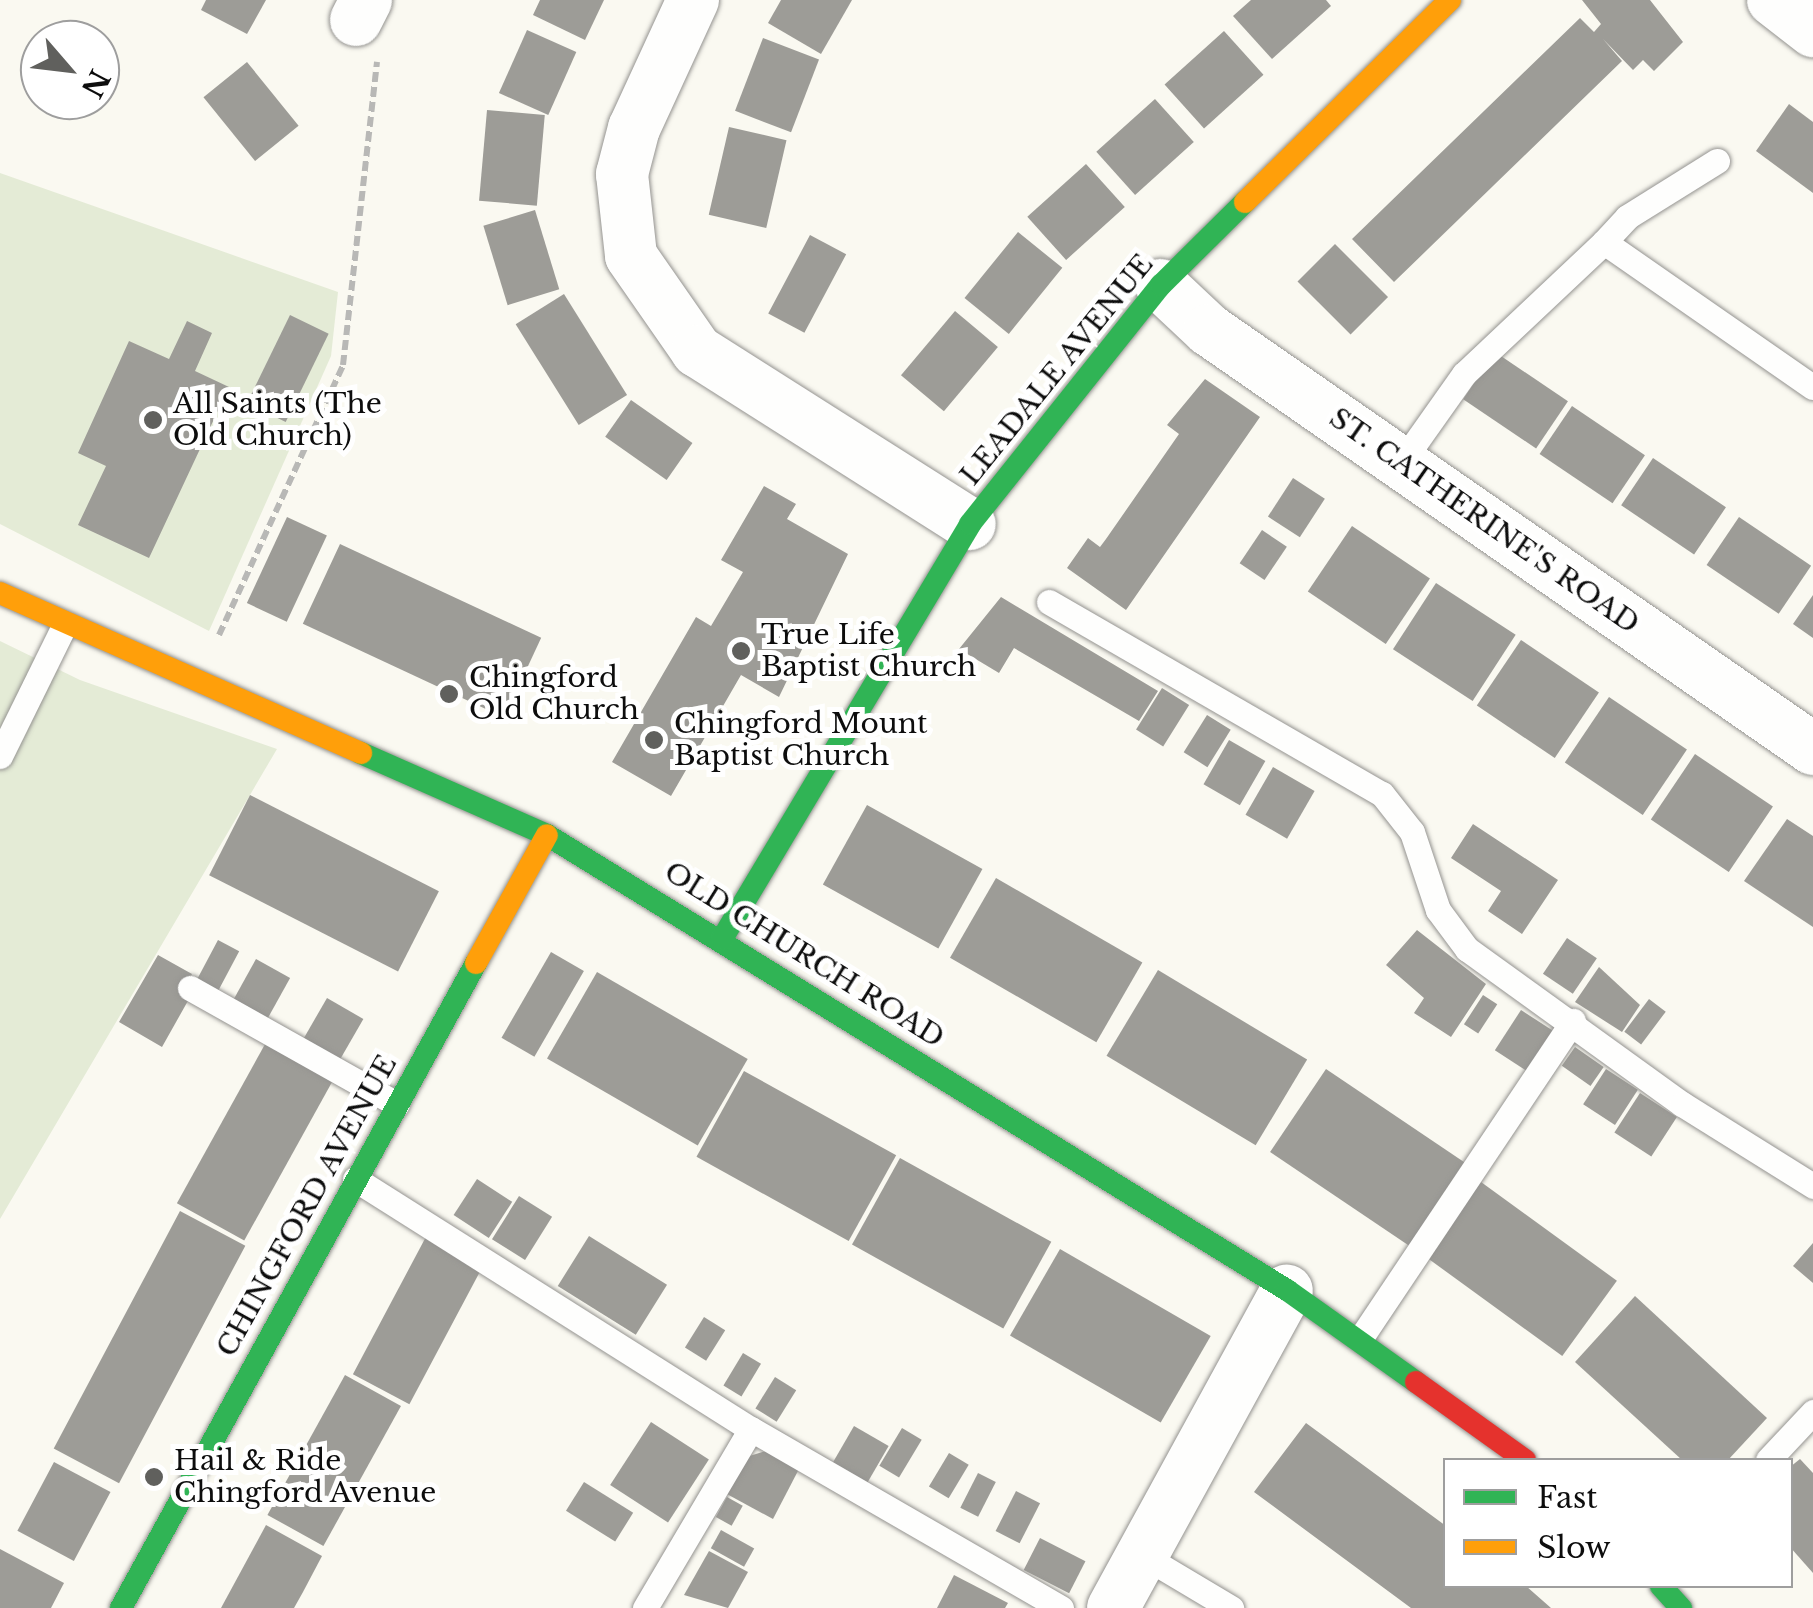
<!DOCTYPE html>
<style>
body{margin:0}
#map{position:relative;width:1813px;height:1608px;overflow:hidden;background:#faf9f1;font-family:"Libre Baskerville",serif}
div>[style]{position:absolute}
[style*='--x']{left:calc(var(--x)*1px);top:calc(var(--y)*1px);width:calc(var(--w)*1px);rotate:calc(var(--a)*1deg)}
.cemetery>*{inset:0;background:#e4ebd6}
.building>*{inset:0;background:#9d9c97;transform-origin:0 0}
.path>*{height:6px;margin-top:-3px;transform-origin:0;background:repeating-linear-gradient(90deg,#b8b8b6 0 10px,transparent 0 15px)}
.roads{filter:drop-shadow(0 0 2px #949390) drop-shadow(0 0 2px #949390)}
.lane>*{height:25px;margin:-12.5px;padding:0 12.5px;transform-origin:12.5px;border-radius:12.5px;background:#fefefd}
.street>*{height:52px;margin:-26px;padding:0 26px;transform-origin:26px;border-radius:26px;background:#fefefd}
.fast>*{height:22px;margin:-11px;padding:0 11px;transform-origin:11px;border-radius:11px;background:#30b455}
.slow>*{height:22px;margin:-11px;padding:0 11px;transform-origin:11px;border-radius:11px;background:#ff9f0a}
.jam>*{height:22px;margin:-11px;padding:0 11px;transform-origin:11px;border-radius:11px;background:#e5322d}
.dots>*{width:28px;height:28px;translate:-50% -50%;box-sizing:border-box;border:5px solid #fff;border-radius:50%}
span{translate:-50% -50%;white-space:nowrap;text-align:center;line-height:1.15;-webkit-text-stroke:10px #fff;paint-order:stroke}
.street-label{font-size:28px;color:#0d0d0d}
.poi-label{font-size:28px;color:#0d0d0d}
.left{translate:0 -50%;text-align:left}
.legend{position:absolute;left:1443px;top:1458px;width:350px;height:130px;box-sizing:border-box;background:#fff;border:2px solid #9e9e9e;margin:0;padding:12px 18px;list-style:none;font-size:30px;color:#0d0d0d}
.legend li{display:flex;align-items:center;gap:20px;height:50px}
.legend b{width:50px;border:2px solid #9e9e9e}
.north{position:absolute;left:20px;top:20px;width:100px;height:100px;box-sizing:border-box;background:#fff;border:2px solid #9e9e9e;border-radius:50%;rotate:118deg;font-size:28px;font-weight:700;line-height:40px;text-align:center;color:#0d0d0d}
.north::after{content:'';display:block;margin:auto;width:35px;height:45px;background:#60605d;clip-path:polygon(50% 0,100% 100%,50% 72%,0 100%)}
</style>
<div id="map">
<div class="cemetery">
<div style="clip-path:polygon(0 173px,338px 292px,331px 356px,209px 631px,0 524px)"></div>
<div style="clip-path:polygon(0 641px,80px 680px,277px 749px,0 1219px)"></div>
</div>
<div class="building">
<div style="clip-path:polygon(206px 0,266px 0,247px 34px,201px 10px)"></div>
<div style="clip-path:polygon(540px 0,604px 0,585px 40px,533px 15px)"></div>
<div style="clip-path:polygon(781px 0,852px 0,821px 54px,768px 23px)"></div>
<div style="clip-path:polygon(1251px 0,1326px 0,1331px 6px,1272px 59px,1233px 16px)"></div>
<div style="clip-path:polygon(1582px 0,1650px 0,1683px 42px,1654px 71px,1643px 60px,1633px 70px,1603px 39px,1622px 61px,1394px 282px,1352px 239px,1580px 18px,1594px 32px,1601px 24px)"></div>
<div style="left:527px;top:30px;width:54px;height:69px;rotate:24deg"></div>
<div style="left:1224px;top:31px;width:59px;height:80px;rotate:48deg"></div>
<div style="left:763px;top:38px;width:60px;height:78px;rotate:21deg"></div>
<div style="left:247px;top:62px;width:82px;height:56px;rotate:51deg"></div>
<div style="left:1155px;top:99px;width:58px;height:79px;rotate:48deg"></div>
<div style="clip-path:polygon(1789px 104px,1813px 122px,1813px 193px,1756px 151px)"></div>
<div style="left:487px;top:110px;width:58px;height:91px;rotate:5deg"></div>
<div style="left:729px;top:127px;width:59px;height:90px;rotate:13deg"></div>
<div style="left:1086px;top:164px;width:58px;height:79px;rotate:48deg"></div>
<div style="left:535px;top:210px;width:83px;height:54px;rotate:73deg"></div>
<div style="left:1018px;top:232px;width:57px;height:85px;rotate:39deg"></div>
<div style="left:810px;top:235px;width:41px;height:89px;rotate:28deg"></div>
<div style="left:1335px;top:244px;width:75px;height:53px;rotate:45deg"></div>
<div style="left:564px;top:294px;width:119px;height:57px;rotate:58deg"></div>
<div style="left:955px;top:311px;width:56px;height:84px;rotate:40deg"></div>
<div style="left:290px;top:315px;width:43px;height:98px;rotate:26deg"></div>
<div style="clip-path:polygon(187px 321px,212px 333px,195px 371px,229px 387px,149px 558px,78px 525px,106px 466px,78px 453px,129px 341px,169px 359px)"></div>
<div style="left:1495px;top:352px;width:88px;height:57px;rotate:34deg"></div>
<div style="clip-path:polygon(1205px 379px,1260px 417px,1126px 610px,1067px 568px,1088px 538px,1100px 547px,1106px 539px,1179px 434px,1167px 425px)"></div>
<div style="left:631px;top:400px;width:75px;height:45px;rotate:35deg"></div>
<div style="left:1572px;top:406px;width:88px;height:58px;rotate:34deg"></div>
<div style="left:1653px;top:458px;width:88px;height:57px;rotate:34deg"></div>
<div style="left:1293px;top:478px;width:38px;height:46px;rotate:33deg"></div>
<div style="clip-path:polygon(764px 486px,796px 504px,787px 519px,848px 554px,779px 697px,741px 675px,671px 796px,612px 762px,696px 617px,711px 626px,743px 572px,721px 560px)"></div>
<div style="left:287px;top:517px;width:44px;height:95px;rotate:25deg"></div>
<div style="left:1739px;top:517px;width:87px;height:58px;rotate:34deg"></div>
<div style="left:1352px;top:526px;width:94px;height:79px;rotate:34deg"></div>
<div style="left:1262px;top:530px;width:30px;height:40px;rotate:34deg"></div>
<div style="left:340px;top:544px;width:222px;height:88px;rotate:25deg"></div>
<div style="left:1436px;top:583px;width:95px;height:79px;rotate:33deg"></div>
<div style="clip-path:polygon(1813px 595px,1813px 638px,1793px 624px)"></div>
<div style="clip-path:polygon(1001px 597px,1158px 691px,1139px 721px,1014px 648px,999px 673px,959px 649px)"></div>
<div style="left:1521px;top:640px;width:94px;height:79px;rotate:34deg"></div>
<div style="left:1162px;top:688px;width:32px;height:49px;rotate:32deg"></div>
<div style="left:1609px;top:697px;width:94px;height:79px;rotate:34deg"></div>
<div style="left:1207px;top:715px;width:28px;height:44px;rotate:32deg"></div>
<div style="left:1229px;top:740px;width:42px;height:51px;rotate:30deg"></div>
<div style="left:1695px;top:754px;width:94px;height:79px;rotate:34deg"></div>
<div style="left:1273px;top:767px;width:48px;height:55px;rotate:30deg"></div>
<div style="left:250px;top:795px;width:212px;height:90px;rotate:27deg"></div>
<div style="left:867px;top:805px;width:132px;height:91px;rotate:29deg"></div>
<div style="clip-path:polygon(1787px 819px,1813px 836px,1813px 927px,1744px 881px)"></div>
<div style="clip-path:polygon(1473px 824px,1558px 880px,1522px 934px,1488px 911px,1501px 891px,1451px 858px)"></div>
<div style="left:996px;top:878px;width:169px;height:92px;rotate:30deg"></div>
<div style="clip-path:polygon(1417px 930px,1486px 984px,1451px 1037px,1414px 1013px,1424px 998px,1386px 965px)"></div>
<div style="left:1567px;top:938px;width:36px;height:43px;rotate:34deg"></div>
<div style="left:218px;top:940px;width:24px;height:45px;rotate:28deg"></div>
<div style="left:551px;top:952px;width:38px;height:99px;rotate:30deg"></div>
<div style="clip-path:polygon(158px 955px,192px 974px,181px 995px,189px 999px,162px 1047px,119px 1022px)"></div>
<div style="left:256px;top:959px;width:39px;height:46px;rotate:29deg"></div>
<div style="clip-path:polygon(1599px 967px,1640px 1005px,1622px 1032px,1575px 1002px)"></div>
<div style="left:1158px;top:970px;width:174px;height:100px;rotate:31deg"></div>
<div style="left:597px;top:972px;width:174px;height:100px;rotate:30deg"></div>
<div style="left:1483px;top:995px;width:17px;height:35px;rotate:33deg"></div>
<div style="left:327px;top:998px;width:42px;height:47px;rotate:30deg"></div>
<div style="left:1649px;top:999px;width:21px;height:41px;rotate:37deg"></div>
<div style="left:1521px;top:1010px;width:40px;height:48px;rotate:33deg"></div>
<div style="left:269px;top:1037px;width:77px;height:190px;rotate:29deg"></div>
<div style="left:1575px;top:1047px;width:35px;height:23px;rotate:35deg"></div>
<div style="left:1326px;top:1069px;width:174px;height:100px;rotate:34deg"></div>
<div style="left:1606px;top:1069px;width:38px;height:42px;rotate:33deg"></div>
<div style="left:744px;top:1071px;width:174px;height:98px;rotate:29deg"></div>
<div style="left:1640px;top:1093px;width:44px;height:47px;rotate:33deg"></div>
<div style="left:900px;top:1158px;width:173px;height:99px;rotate:29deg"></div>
<div style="left:477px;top:1179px;width:42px;height:43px;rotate:33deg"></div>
<div style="left:1481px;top:1182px;width:168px;height:93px;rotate:36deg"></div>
<div style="left:519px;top:1196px;width:39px;height:51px;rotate:32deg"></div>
<div style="left:180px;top:1211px;width:74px;height:269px;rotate:28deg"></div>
<div style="left:428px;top:1233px;width:64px;height:160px;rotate:28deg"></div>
<div style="left:589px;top:1236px;width:92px;height:59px;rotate:32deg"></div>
<div style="clip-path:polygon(1813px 1243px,1813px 1283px,1793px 1266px)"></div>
<div style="left:1060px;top:1249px;width:174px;height:100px;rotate:30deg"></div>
<div style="clip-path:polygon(1635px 1296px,1767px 1418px,1728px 1460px,1682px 1460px,1575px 1362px)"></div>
<div style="left:704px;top:1317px;width:25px;height:36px;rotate:32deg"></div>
<div style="left:743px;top:1353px;width:21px;height:38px;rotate:31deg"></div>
<div style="left:345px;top:1375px;width:64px;height:160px;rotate:29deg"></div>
<div style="left:775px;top:1377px;width:25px;height:37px;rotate:32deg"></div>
<div style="left:651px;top:1422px;width:69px;height:75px;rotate:33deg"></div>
<div style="clip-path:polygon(1306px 1423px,1446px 1526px,1446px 1586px,1526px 1586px,1551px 1608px,1411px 1608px,1254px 1492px)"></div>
<div style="left:854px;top:1426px;width:40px;height:42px;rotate:30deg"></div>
<div style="left:902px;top:1428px;width:23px;height:44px;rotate:31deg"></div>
<div style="clip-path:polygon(766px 1451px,799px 1469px,773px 1519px,725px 1493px,743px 1458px)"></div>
<div style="left:949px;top:1453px;width:23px;height:39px;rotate:31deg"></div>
<div style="clip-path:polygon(1800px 1459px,1813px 1473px,1813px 1573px,1790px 1547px,1790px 1467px)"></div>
<div style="left:54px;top:1462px;width:64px;height:78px;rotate:28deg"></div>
<div style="left:978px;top:1473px;width:20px;height:39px;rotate:27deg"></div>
<div style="left:584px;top:1482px;width:58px;height:34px;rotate:32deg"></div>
<div style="left:1016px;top:1491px;width:27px;height:45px;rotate:27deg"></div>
<div style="left:727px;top:1497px;width:18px;height:23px;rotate:29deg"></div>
<div style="clip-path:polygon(266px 1525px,322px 1556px,303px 1592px,294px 1608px,221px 1608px)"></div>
<div style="left:721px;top:1530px;width:38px;height:21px;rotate:29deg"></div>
<div style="left:1040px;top:1538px;width:51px;height:36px;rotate:27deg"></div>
<div style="clip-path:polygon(0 1549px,64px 1583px,51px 1608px,0 1608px)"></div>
<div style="clip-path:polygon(709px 1551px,748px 1572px,728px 1608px,684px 1595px)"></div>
<div style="clip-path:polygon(954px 1575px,1008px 1603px,1005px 1608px,937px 1608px)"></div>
</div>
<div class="path">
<div style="--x:219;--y:635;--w:297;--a:-65.3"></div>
<div style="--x:343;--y:365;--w:305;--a:-83.6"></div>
</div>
<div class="roads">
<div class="lane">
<div style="--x:1604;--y:242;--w:34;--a:-47"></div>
<div style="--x:1627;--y:217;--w:106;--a:-31.9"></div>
<div style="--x:1401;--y:463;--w:109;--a:-54.7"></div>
<div style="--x:1464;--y:374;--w:192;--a:-43.3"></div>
<div style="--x:1604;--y:242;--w:254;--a:34.8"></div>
<div style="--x:1049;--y:602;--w:384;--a:30"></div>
<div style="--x:1382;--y:794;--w:48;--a:51.7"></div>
<div style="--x:1412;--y:832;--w:82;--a:71.6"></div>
<div style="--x:1438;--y:910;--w:49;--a:53.4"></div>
<div style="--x:1467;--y:949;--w:265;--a:35.8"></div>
<div style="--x:1682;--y:1104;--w:155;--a:32"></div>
<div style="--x:0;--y:756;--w:143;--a:-63.8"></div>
<div style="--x:190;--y:988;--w:237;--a:29.3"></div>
<div style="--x:355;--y:1179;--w:468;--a:32.3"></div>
<div style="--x:751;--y:1429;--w:358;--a:30"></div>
<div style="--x:1360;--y:1339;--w:383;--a:-56.2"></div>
<div style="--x:1768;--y:1460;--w:66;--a:-46.8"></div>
<div style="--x:1142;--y:1555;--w:104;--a:30.8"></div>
<div style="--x:645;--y:1608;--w:208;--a:-59.4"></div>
</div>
<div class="street">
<div style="--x:693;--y:0;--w:141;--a:114.7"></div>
<div style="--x:634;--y:128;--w:48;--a:104.6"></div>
<div style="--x:622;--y:174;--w:82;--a:83.7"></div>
<div style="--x:631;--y:256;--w:116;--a:55.2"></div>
<div style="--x:697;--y:351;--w:323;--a:32.4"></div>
<div style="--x:1773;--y:0;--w:51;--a:37.8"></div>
<div style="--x:356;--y:20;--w:22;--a:-63"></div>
<div style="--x:1161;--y:285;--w:66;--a:43.2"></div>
<div style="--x:1209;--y:330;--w:735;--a:34.75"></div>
<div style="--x:1113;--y:1608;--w:362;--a:-61.3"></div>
</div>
<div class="fast">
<div style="--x:361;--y:753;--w:203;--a:23.8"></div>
<div style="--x:547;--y:835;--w:869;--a:31.59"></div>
<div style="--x:1287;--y:1290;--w:158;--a:35.5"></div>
<div style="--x:722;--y:939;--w:483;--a:-59.1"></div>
<div style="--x:970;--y:524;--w:306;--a:-51.4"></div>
<div style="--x:1161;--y:285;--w:118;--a:-44.7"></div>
<div style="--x:1661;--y:1586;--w:30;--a:48"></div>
<div style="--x:121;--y:1608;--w:736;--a:-61.17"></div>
</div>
<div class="slow">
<div style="--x:1245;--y:202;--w:288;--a:-44.6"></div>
<div style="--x:0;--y:593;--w:395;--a:23.9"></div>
<div style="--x:476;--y:963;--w:146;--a:-61"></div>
</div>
<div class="jam">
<div style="--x:1416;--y:1382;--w:134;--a:35.6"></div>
</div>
</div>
<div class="dots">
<div style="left:153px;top:420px;background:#60605d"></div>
<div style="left:741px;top:651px;background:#60605d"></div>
<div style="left:449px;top:694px;background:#60605d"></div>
<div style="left:654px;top:740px;background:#60605d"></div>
<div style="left:154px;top:1477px;background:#60605d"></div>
</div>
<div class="street-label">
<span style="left:1057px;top:370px;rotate:-51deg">LEADALE AVENUE</span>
<span style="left:1484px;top:521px;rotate:35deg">ST. CATHERINE'S ROAD</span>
<span style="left:804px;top:955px;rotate:32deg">OLD CHURCH ROAD</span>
<span style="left:307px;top:1206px;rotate:-61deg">CHINGFORD AVENUE</span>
</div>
<div class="poi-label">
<span class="left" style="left:173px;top:420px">All Saints (The<br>Old Church)</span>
<span class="left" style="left:761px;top:651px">True Life<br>Baptist Church</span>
<span class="left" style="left:469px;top:694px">Chingford<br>Old Church</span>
<span class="left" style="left:674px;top:740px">Chingford Mount<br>Baptist Church</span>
<span class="left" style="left:174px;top:1477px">Hail &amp; Ride<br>Chingford Avenue</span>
</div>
<ul class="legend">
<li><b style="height:12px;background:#30b455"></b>Fast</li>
<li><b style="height:12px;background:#ff9f0a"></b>Slow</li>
</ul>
<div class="north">N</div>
</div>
